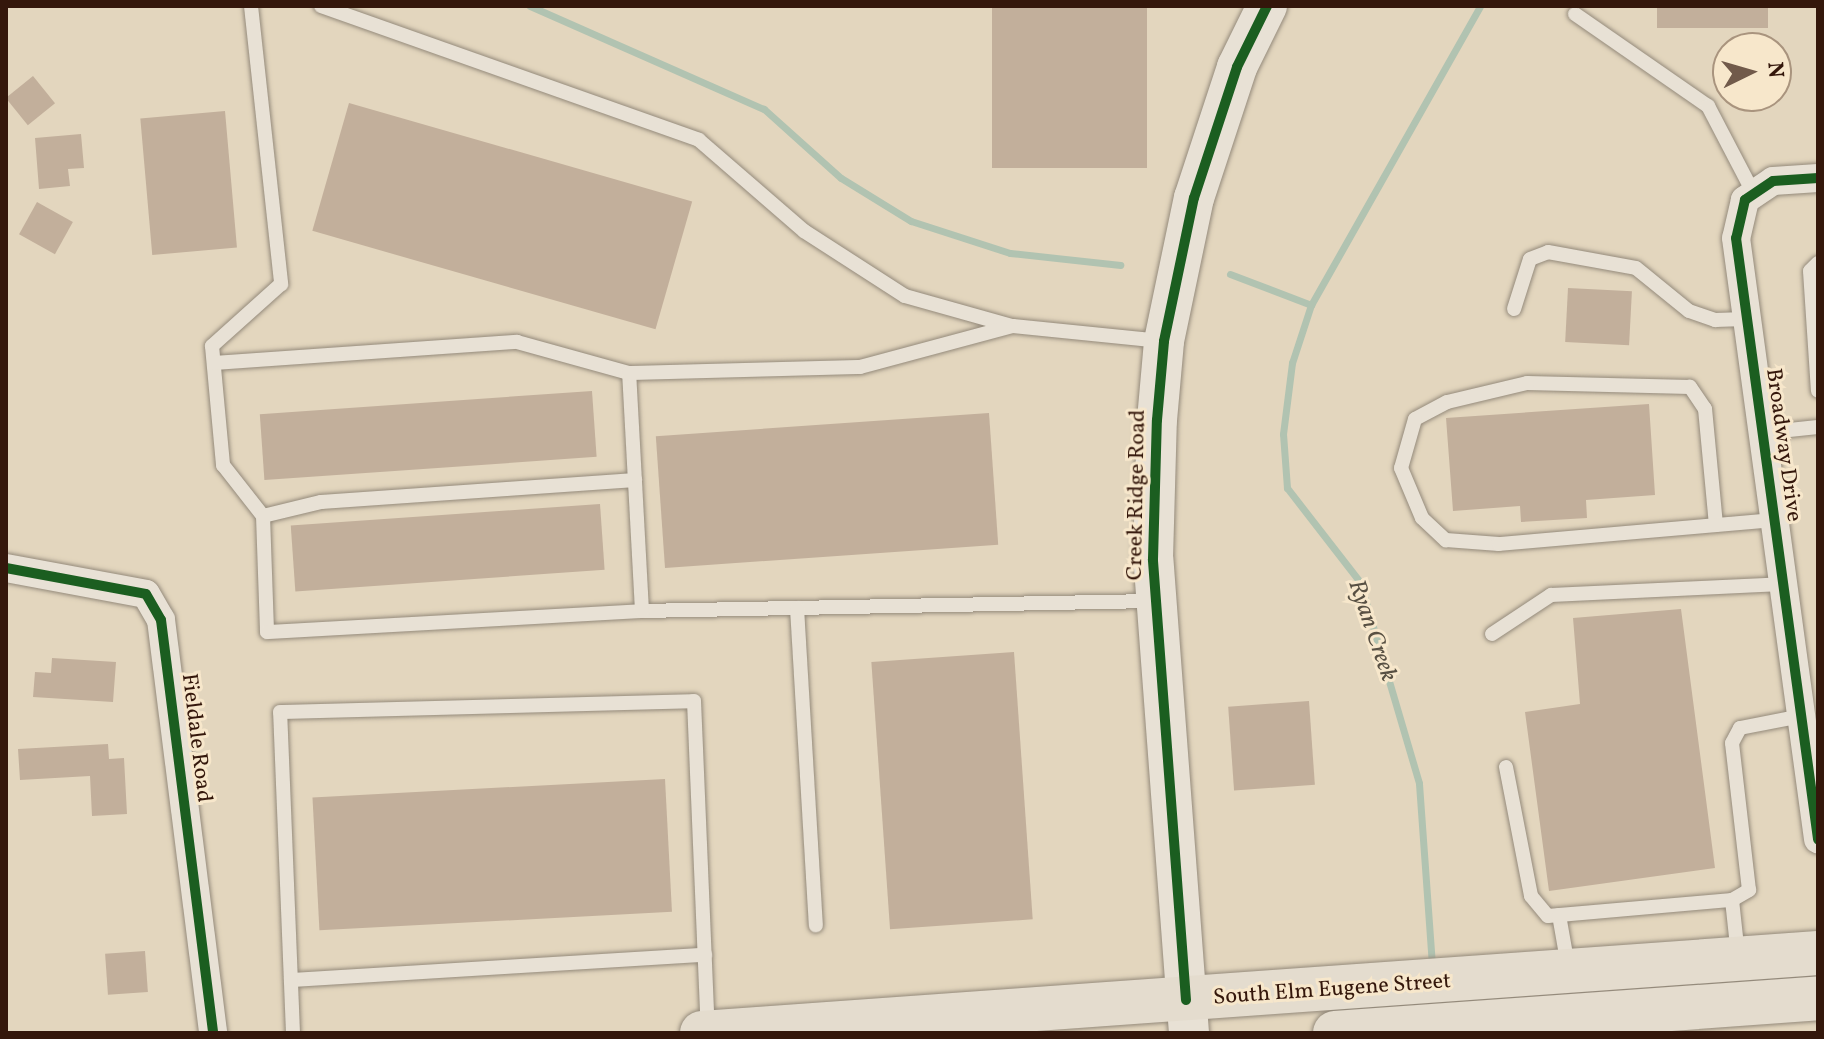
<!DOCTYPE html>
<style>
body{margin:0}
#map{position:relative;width:1824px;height:1039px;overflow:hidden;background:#e3d6be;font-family:Vollkorn,serif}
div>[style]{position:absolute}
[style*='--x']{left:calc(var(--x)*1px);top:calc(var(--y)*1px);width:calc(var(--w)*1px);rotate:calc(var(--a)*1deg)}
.stream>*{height:7px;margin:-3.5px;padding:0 3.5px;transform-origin:3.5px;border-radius:3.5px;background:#b1c3b1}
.building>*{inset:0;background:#c2af9b;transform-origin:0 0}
.roads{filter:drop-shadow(0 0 2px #948a7b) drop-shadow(0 0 2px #948a7b)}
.lane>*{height:14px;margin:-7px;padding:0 7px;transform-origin:7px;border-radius:7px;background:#e8e1d5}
.street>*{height:28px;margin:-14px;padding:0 14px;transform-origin:14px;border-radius:14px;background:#e8e1d5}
.secondary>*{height:40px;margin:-20px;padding:0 20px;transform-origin:20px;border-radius:20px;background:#e8e1d5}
.primary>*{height:44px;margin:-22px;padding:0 22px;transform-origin:22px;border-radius:22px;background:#e4dcce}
.cycleway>*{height:10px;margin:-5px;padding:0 5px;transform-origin:5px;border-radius:5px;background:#1b5e20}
span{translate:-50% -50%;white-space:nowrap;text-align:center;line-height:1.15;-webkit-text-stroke:6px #f7e7cb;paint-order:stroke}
.street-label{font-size:22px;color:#34170b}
.water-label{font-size:24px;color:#585043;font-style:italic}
.frame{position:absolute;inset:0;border:8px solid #34170b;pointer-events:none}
.north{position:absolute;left:1712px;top:32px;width:80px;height:80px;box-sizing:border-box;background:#f7e7cb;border:2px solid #a9947e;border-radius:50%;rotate:85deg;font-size:22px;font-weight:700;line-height:32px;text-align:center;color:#34170b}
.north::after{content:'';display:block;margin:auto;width:28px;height:36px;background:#715a4a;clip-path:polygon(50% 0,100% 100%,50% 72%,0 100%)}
</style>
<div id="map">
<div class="stream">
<div style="--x:530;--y:6;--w:256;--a:23.8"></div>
<div style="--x:764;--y:109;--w:103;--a:41.9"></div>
<div style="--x:841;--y:178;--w:82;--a:31.6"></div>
<div style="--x:911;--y:221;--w:104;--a:17.9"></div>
<div style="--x:1010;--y:253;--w:111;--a:6.2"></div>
<div style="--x:1230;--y:274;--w:87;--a:20.9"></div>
<div style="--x:1432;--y:965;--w:182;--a:-94.1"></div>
<div style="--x:1419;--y:783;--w:209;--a:-106.4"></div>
<div style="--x:1360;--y:582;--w:119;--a:-127.8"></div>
<div style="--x:1287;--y:488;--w:54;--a:-94.2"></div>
<div style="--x:1283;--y:434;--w:72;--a:-82.8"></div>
<div style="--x:1292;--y:363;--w:61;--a:-71.9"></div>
<div style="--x:1311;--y:305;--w:343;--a:-60.5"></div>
</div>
<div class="building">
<div style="left:992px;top:6px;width:155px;height:162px"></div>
<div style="left:1657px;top:6px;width:111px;height:22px"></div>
<div style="left:33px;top:76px;width:35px;height:35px;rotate:51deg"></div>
<div style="left:349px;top:103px;width:357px;height:133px;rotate:16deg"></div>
<div style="left:225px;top:111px;width:137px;height:85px;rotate:85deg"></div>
<div style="clip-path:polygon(81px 134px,84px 168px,68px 169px,70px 186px,39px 189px,35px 138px)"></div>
<div style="left:37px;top:202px;width:41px;height:37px;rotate:29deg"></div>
<div style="left:1568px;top:288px;width:64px;height:54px;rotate:3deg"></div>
<div style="left:592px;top:391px;width:66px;height:333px;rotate:86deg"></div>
<div style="clip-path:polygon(1649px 404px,1655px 495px,1586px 500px,1587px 518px,1521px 522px,1520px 506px,1453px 511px,1446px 418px)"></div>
<div style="left:989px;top:413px;width:132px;height:334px;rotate:86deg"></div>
<div style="left:600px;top:504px;width:66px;height:310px;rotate:86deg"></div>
<div style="clip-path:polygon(1681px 609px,1715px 868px,1549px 891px,1525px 712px,1580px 704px,1573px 618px)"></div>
<div style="left:1014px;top:652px;width:268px;height:143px;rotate:86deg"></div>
<div style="clip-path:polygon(52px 658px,116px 662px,113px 702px,33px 697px,35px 672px,51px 673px)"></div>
<div style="left:1309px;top:701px;width:84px;height:81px;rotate:86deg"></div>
<div style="clip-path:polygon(108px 744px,109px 759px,124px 758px,127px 814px,92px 816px,90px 776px,20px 780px,18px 749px)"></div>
<div style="left:665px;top:779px;width:133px;height:353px;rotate:87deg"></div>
<div style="left:145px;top:951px;width:41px;height:40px;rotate:86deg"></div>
</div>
<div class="roads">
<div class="lane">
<div style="--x:251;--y:6;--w:280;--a:83.8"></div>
<div style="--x:281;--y:284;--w:93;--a:138.1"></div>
<div style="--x:212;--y:346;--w:120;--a:84.7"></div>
<div style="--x:223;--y:465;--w:65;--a:51.9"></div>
<div style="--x:263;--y:516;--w:116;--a:88"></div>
<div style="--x:267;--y:632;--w:376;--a:-3.2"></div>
<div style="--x:321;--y:6;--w:401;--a:19.5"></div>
<div style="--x:699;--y:140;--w:139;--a:40.9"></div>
<div style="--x:804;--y:231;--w:120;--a:32.8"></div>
<div style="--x:905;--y:296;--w:111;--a:15.7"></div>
<div style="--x:1575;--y:14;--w:162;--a:34.7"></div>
<div style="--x:1708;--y:106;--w:99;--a:62.4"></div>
<div style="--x:1818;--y:263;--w:11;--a:135"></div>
<div style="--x:1810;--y:271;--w:120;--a:86.2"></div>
<div style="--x:1514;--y:309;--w:52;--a:-72.3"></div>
<div style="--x:1530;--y:259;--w:19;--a:-21"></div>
<div style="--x:1548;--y:252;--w:89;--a:10.3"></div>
<div style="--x:1636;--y:268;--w:68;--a:39.1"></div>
<div style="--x:1689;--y:311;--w:28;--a:19"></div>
<div style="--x:1715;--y:320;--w:30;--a:-2"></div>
<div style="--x:214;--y:363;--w:304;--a:-4"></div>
<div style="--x:517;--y:342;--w:116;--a:15.5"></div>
<div style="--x:1761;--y:433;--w:57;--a:-6"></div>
<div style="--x:263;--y:516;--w:60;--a:-13.6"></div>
<div style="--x:321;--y:502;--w:315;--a:-4"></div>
<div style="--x:1716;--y:525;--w:117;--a:-95.4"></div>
<div style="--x:1705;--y:409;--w:27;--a:-124"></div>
<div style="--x:1690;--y:387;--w:163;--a:-178.6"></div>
<div style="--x:1527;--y:383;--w:82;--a:166.6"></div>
<div style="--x:1447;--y:402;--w:36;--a:152"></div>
<div style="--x:1415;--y:419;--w:51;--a:105.9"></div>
<div style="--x:1401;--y:468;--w:54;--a:67.2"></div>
<div style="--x:1422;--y:518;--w:33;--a:43"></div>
<div style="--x:1446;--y:540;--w:53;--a:4.3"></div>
<div style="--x:1499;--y:544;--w:275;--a:-5"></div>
<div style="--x:1152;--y:601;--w:510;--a:178.88"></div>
<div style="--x:642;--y:611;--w:238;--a:-93.1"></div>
<div style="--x:629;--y:373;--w:231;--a:-1.5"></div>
<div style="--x:860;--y:367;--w:158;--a:-15"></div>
<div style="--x:1013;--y:326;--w:149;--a:5.8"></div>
<div style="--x:797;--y:608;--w:318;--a:86.6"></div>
<div style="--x:1492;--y:634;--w:71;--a:-33.5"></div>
<div style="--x:1551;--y:595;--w:231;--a:-2.7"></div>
<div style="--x:1506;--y:767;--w:131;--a:79"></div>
<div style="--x:1531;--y:896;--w:26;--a:50"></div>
<div style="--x:1548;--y:916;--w:185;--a:-5"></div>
<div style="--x:1732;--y:900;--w:20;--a:-30"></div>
<div style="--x:1749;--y:890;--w:148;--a:-96.6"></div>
<div style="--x:1732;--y:743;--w:17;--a:-62"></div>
<div style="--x:1740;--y:728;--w:62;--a:-11.1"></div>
<div style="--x:1732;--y:900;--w:55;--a:83.8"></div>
<div style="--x:1559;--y:915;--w:52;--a:80"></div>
<div style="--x:291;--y:980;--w:415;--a:-3.5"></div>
<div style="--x:293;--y:1033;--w:321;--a:-92.3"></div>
<div style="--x:280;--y:712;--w:414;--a:-1.5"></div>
<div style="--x:694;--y:701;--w:328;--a:87.6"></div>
</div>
<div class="street">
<div style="--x:1818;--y:178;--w:45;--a:176.2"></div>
<div style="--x:1773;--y:181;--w:34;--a:146"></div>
<div style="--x:1745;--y:200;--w:39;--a:103"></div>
<div style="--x:1736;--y:238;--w:607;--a:82.23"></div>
<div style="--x:6;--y:568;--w:142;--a:10.5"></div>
<div style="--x:146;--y:594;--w:30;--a:60"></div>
<div style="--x:161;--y:620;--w:416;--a:82.8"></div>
</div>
<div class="secondary">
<div style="--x:1189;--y:1033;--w:475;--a:-94.3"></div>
<div style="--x:1153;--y:559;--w:139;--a:-88.4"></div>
<div style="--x:1157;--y:420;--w:79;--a:-84.9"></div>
<div style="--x:1164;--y:341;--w:146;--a:-78.2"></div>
<div style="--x:1194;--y:198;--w:138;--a:-71.8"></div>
<div style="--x:1237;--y:67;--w:68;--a:-63.8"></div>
</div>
<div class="primary">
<div style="--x:702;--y:1033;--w:1119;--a:-4.1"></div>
<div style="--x:1335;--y:1033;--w:484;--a:-4.1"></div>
</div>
</div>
<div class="cycleway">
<div style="--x:1818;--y:178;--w:45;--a:176.2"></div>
<div style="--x:1773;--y:181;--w:34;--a:146"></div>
<div style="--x:1745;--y:200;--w:39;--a:103"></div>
<div style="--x:1736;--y:238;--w:607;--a:82.23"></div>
<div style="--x:6;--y:568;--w:142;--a:10.5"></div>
<div style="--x:146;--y:594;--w:30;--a:60"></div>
<div style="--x:161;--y:620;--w:416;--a:82.8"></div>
<div style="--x:1186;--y:1000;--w:442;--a:-94.3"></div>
<div style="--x:1153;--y:559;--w:139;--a:-88.4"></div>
<div style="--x:1157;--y:420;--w:79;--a:-84.9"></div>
<div style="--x:1164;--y:341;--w:146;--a:-78.2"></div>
<div style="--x:1194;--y:198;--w:138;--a:-71.8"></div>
<div style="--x:1237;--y:67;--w:68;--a:-63.8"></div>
</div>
<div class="street-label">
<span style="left:1783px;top:445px;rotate:82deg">Broadway Drive</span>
<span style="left:1137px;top:495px;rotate:-89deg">Creek Ridge Road</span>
<span style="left:196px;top:738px;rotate:83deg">Fieldale Road</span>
<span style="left:1332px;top:990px;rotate:-4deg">South Elm Eugene Street</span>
</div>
<div class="water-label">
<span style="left:1371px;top:631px;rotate:71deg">Ryan Creek</span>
</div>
<div class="frame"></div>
<div class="north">N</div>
</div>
